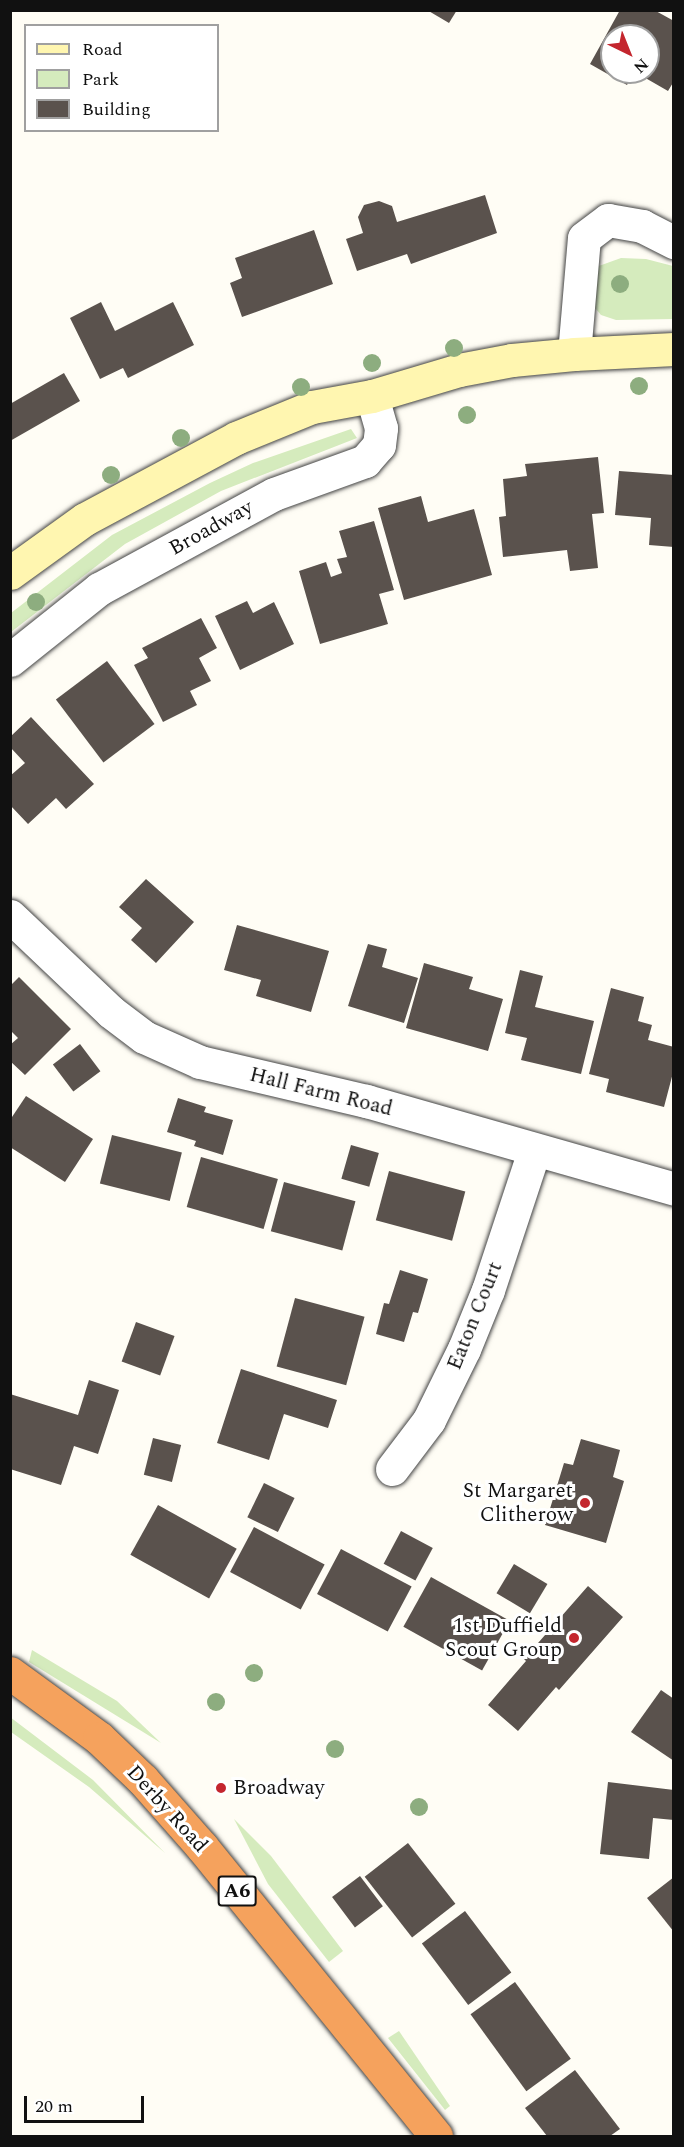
<!DOCTYPE html>
<style>
body{margin:0}
#map{position:relative;width:684px;height:2147px;overflow:hidden;background:#fffdf5;font-family:Spectral,serif}
div>[style]{position:absolute}
[style*='--x']{left:calc(var(--x)*1px);top:calc(var(--y)*1px);width:calc(var(--w)*1px);rotate:calc(var(--a)*1deg)}
.green>*{inset:0;background:#d5ebbd}
.building>*{inset:0;background:#5a524d;transform-origin:0 0}
.roads{filter:drop-shadow(0 0 2px #444) drop-shadow(0 0 2px #444)}
.street>*{height:33px;margin:-16.5px;padding:0 16.5px;transform-origin:16.5px;border-radius:16.5px;background:#fff}
.secondary>*{height:33px;margin:-16.5px;padding:0 16.5px;transform-origin:16.5px;border-radius:16.5px;background:#fff6b0}
.highway>*{height:33px;margin:-16.5px;padding:0 16.5px;transform-origin:16.5px;border-radius:16.5px;background:#f5a25d}
.trees>*{width:18px;height:18px;margin:-9px;border-radius:50%;background:#8dad7f}
.dots>*{width:16px;height:16px;translate:-50% -50%;box-sizing:border-box;border:3px solid #fff;border-radius:50%}
span{translate:-50% -50%;white-space:nowrap;text-align:center;line-height:1.15;-webkit-text-stroke:6px #fff;paint-order:stroke}
.shield-label span{padding:2px 4px;background:#fff;border:2px solid;border-radius:4px;-webkit-text-stroke-width:0}
.shield-label{font-size:20px;color:#111;font-weight:700}
.street-label{font-size:21px;color:#111}
.poi-label{font-size:21px;color:#111}
.right{translate:-100% -50%;text-align:right}
.left{translate:0 -50%;text-align:left}
.frame{position:absolute;inset:0;border:12px solid #111;pointer-events:none}
.legend{position:absolute;left:24px;top:24px;width:195px;height:108px;box-sizing:border-box;background:#fff;border:2px solid #a0a0a0;margin:0;padding:8px 10px;list-style:none;font-size:18px;color:#111}
.legend li{display:flex;align-items:center;gap:12px;height:30px}
.legend b{width:30px;border:2px solid #a0a0a0}
.north{position:absolute;left:600px;top:24px;width:60px;height:60px;box-sizing:border-box;background:#fff;border:2px solid #a0a0a0;border-radius:50%;rotate:137deg;font-size:16px;font-weight:700;line-height:24px;text-align:center;color:#111}
.north::after{content:'';display:block;margin:auto;width:21px;height:27px;background:#c4262e;clip-path:polygon(50% 0,100% 100%,50% 72%,0 100%)}
.scale{position:absolute;left:24px;top:2096px;width:120px;height:27px;box-sizing:border-box;border:3px solid #111;border-top:0;padding-left:8px;font-size:18px;line-height:21px;white-space:nowrap;color:#111;-webkit-text-stroke:4px #fff;paint-order:stroke}
</style>
<div id="map">
<div class="green">
<div style="clip-path:polygon(621px 258px,646px 259px,673px 266px,673px 319px,616px 320px,601px 315px,595px 308px,593px 279px,596px 267px)"></div>
<div style="clip-path:polygon(351px 429px,357px 438px,221px 491px,125px 544px,11px 632px,11px 613px,112px 535px,210px 483px,253px 463px)"></div>
<div style="clip-path:polygon(32px 1650px,117px 1701px,161px 1743px,29px 1662px)"></div>
<div style="clip-path:polygon(10px 1717px,93px 1780px,165px 1853px,89px 1787px,11px 1732px)"></div>
<div style="clip-path:polygon(234px 1819px,271px 1856px,343px 1951px,329px 1962px,268px 1884px)"></div>
<div style="clip-path:polygon(399px 2031px,450px 2106px,445px 2110px,388px 2038px)"></div>
</div>
<div class="building">
<div style="clip-path:polygon(427px 10px,457px 10px,449px 23px)"></div>
<div style="clip-path:polygon(620px 10px,654px 10px,674px 21px,674px 81px,668px 91px,635px 72px,648px 72px,648px 36px,612px 36px,612px 72px,634px 72px,627px 85px,590px 64px)"></div>
<div style="clip-path:polygon(485px 195px,497px 233px,411px 264px,407px 254px,357px 271px,346px 239px,363px 233px,358px 217px,364px 205px,379px 201px,392px 206px,397px 222px)"></div>
<div style="clip-path:polygon(314px 230px,333px 284px,242px 317px,230px 283px,242px 278px,235px 258px)"></div>
<div style="clip-path:polygon(101px 302px,115px 331px,173px 302px,194px 345px,128px 378px,123px 368px,100px 379px,70px 318px)"></div>
<div style="clip-path:polygon(64px 373px,80px 401px,10px 441px,10px 404px)"></div>
<div style="clip-path:polygon(598px 457px,604px 513px,592px 514px,598px 568px,570px 571px,567px 550px,503px 557px,499px 517px,506px 516px,503px 479px,527px 476px,525px 464px)"></div>
<div style="clip-path:polygon(619px 471px,674px 475px,674px 547px,649px 545px,651px 518px,615px 515px)"></div>
<div style="clip-path:polygon(421px 496px,428px 522px,474px 509px,492px 575px,404px 600px,378px 508px)"></div>
<div style="clip-path:polygon(374px 521px,394px 590px,379px 594px,388px 624px,320px 644px,299px 571px,326px 562px,331px 577px,342px 573px,337px 559px,347px 557px,339px 531px)"></div>
<div style="clip-path:polygon(247px 601px,253px 613px,274px 602px,294px 644px,240px 670px,215px 616px)"></div>
<div style="clip-path:polygon(201px 618px,217px 648px,199px 658px,211px 681px,190px 691px,197px 705px,163px 722px,134px 665px,148px 658px,142px 648px)"></div>
<div style="left:107px;top:661px;width:79px;height:64px;rotate:53deg"></div>
<div style="clip-path:polygon(31px 717px,94px 784px,66px 809px,56px 798px,28px 824px,10px 805px,10px 776px,25px 763px,10px 747px,10px 737px)"></div>
<div style="clip-path:polygon(146px 879px,194px 922px,156px 963px,131px 940px,142px 928px,119px 907px)"></div>
<div style="clip-path:polygon(237px 925px,329px 951px,311px 1012px,256px 996px,261px 980px,224px 970px)"></div>
<div style="clip-path:polygon(368px 944px,387px 949px,382px 967px,418px 978px,404px 1023px,348px 1006px)"></div>
<div style="clip-path:polygon(424px 963px,473px 977px,469px 989px,503px 999px,488px 1051px,406px 1028px)"></div>
<div style="clip-path:polygon(520px 970px,543px 976px,535px 1007px,594px 1021px,581px 1074px,521px 1060px,527px 1038px,505px 1033px)"></div>
<div style="clip-path:polygon(19px 977px,71px 1029px,25px 1075px,10px 1061px,10px 1045px,18px 1038px,10px 1030px,10px 986px)"></div>
<div style="clip-path:polygon(611px 988px,644px 997px,638px 1021px,652px 1025px,648px 1040px,674px 1047px,674px 1069px,664px 1107px,606px 1092px,609px 1079px,589px 1074px)"></div>
<div style="left:80px;top:1044px;width:34px;height:34px;rotate:53deg"></div>
<div style="clip-path:polygon(26px 1096px,93px 1139px,65px 1182px,10px 1147px,10px 1120px)"></div>
<div style="clip-path:polygon(178px 1098px,206px 1107px,204px 1112px,233px 1120px,223px 1155px,194px 1146px,196px 1141px,167px 1132px)"></div>
<div style="left:112px;top:1135px;width:72px;height:50px;rotate:14deg"></div>
<div style="left:351px;top:1145px;width:29px;height:35px;rotate:16deg"></div>
<div style="left:201px;top:1157px;width:80px;height:52px;rotate:16deg"></div>
<div style="left:389px;top:1171px;width:79px;height:51px;rotate:15deg"></div>
<div style="left:284px;top:1182px;width:74px;height:51px;rotate:15deg"></div>
<div style="clip-path:polygon(400px 1270px,428px 1279px,418px 1313px,413px 1312px,404px 1342px,376px 1334px,384px 1303px,389px 1304px)"></div>
<div style="left:295px;top:1298px;width:72px;height:71px;rotate:15deg"></div>
<div style="left:136px;top:1322px;width:41px;height:42px;rotate:20deg"></div>
<div style="clip-path:polygon(241px 1369px,337px 1400px,328px 1428px,284px 1414px,269px 1460px,217px 1443px)"></div>
<div style="clip-path:polygon(89px 1380px,119px 1390px,98px 1454px,74px 1446px,61px 1485px,10px 1469px,10px 1394px,78px 1415px)"></div>
<div style="left:153px;top:1438px;width:29px;height:38px;rotate:14deg"></div>
<div style="clip-path:polygon(581px 1439px,620px 1450px,613px 1477px,624px 1481px,606px 1543px,545px 1525px,564px 1463px,573px 1465px)"></div>
<div style="left:264px;top:1483px;width:34px;height:38px;rotate:26deg"></div>
<div style="left:158px;top:1505px;width:90px;height:57px;rotate:29deg"></div>
<div style="left:254px;top:1527px;width:80px;height:51px;rotate:28deg"></div>
<div style="left:401px;top:1531px;width:36px;height:37px;rotate:28deg"></div>
<div style="left:341px;top:1549px;width:80px;height:51px;rotate:28deg"></div>
<div style="left:514px;top:1564px;width:39px;height:34px;rotate:31deg"></div>
<div style="left:431px;top:1577px;width:90px;height:57px;rotate:29deg"></div>
<div style="clip-path:polygon(588px 1586px,623px 1617px,559px 1690px,556px 1687px,518px 1731px,488px 1705px,526px 1661px,524px 1659px)"></div>
<div style="clip-path:polygon(661px 1690px,674px 1699px,674px 1761px,631px 1732px)"></div>
<div style="clip-path:polygon(608px 1782px,674px 1790px,674px 1820px,653px 1818px,649px 1859px,600px 1854px)"></div>
<div style="left:408px;top:1843px;width:77px;height:55px;rotate:52deg"></div>
<div style="left:360px;top:1876px;width:38px;height:35px;rotate:53deg"></div>
<div style="clip-path:polygon(674px 1877px,674px 1932px,647px 1898px)"></div>
<div style="left:465px;top:1911px;width:77px;height:54px;rotate:53deg"></div>
<div style="left:515px;top:1982px;width:95px;height:55px;rotate:54deg"></div>
<div style="clip-path:polygon(575px 2070px,620px 2129px,610px 2136px,547px 2136px,525px 2108px)"></div>
</div>
<div class="roads">
<div class="street">
<div style="--x:574;--y:354;--w:116;--a:-85.1"></div>
<div style="--x:584;--y:238;--w:30;--a:-37"></div>
<div style="--x:608;--y:220;--w:35;--a:10"></div>
<div style="--x:642;--y:226;--w:36;--a:27"></div>
<div style="--x:10;--y:660;--w:114;--a:-38.6"></div>
<div style="--x:99;--y:589;--w:199;--a:-28.5"></div>
<div style="--x:274;--y:494;--w:97;--a:-19.9"></div>
<div style="--x:365;--y:461;--w:21;--a:-49"></div>
<div style="--x:379;--y:445;--w:17;--a:-83"></div>
<div style="--x:381;--y:428;--w:33;--a:-106"></div>
<div style="--x:10;--y:916;--w:139;--a:43.5"></div>
<div style="--x:111;--y:1012;--w:41;--a:37.1"></div>
<div style="--x:144;--y:1037;--w:61;--a:24.1"></div>
<div style="--x:200;--y:1062;--w:171;--a:13.2"></div>
<div style="--x:366;--y:1101;--w:320;--a:15.9"></div>
<div style="--x:392;--y:1469;--w:61;--a:-52.9"></div>
<div style="--x:429;--y:1420;--w:79;--a:-63.8"></div>
<div style="--x:464;--y:1349;--w:64;--a:-67.9"></div>
<div style="--x:488;--y:1290;--w:146;--a:-71.7"></div>
</div>
<div class="secondary">
<div style="--x:10;--y:573;--w:92;--a:-35.8"></div>
<div style="--x:85;--y:519;--w:171;--a:-28.2"></div>
<div style="--x:236;--y:438;--w:82;--a:-22.2"></div>
<div style="--x:312;--y:407;--w:61;--a:-10.4"></div>
<div style="--x:372;--y:396;--w:91;--a:-16.6"></div>
<div style="--x:459;--y:370;--w:54;--a:-10.7"></div>
<div style="--x:512;--y:360;--w:62;--a:-5.5"></div>
<div style="--x:574;--y:354;--w:100;--a:-2.9"></div>
</div>
<div class="highway">
<div style="--x:10;--y:1673;--w:110;--a:36.1"></div>
<div style="--x:99;--y:1738;--w:61;--a:43.7"></div>
<div style="--x:143;--y:1780;--w:89;--a:48.6"></div>
<div style="--x:202;--y:1847;--w:372;--a:51"></div>
</div>
</div>
<div class="trees">
<div style="left:620px;top:284px"></div>
<div style="left:454px;top:348px"></div>
<div style="left:372px;top:363px"></div>
<div style="left:639px;top:386px"></div>
<div style="left:301px;top:387px"></div>
<div style="left:467px;top:415px"></div>
<div style="left:181px;top:438px"></div>
<div style="left:111px;top:475px"></div>
<div style="left:36px;top:602px"></div>
<div style="left:254px;top:1673px"></div>
<div style="left:216px;top:1702px"></div>
<div style="left:335px;top:1749px"></div>
<div style="left:419px;top:1807px"></div>
</div>
<div class="dots">
<div style="left:585px;top:1503px;background:#c4262e"></div>
<div style="left:574px;top:1638px;background:#c4262e"></div>
<div style="left:221px;top:1788px;background:#c4262e"></div>
</div>
<div class="shield-label">
<span style="left:237px;top:1891px">A6</span>
</div>
<div class="street-label">
<span style="left:211px;top:528px;rotate:-29deg">Broadway</span>
<span style="left:321px;top:1092px;rotate:14deg">Hall Farm Road</span>
<span style="left:475px;top:1316px;rotate:-68deg">Eaton Court</span>
<span style="left:167px;top:1809px;rotate:48deg">Derby Road</span>
</div>
<div class="poi-label">
<span class="right" style="left:573px;top:1503px">St Margaret<br>Clitherow</span>
<span class="right" style="left:562px;top:1638px">1st Duffield<br>Scout Group</span>
<span class="left" style="left:233px;top:1788px">Broadway</span>
</div>
<div class="frame"></div>
<ul class="legend">
<li><b style="height:8px;background:#fff6b0"></b>Road</li>
<li><b style="height:16px;background:#d5ebbd"></b>Park</li>
<li><b style="height:16px;background:#5a524d"></b>Building</li>
</ul>
<div class="north">N</div>
<div class="scale">20 m</div>
</div>
